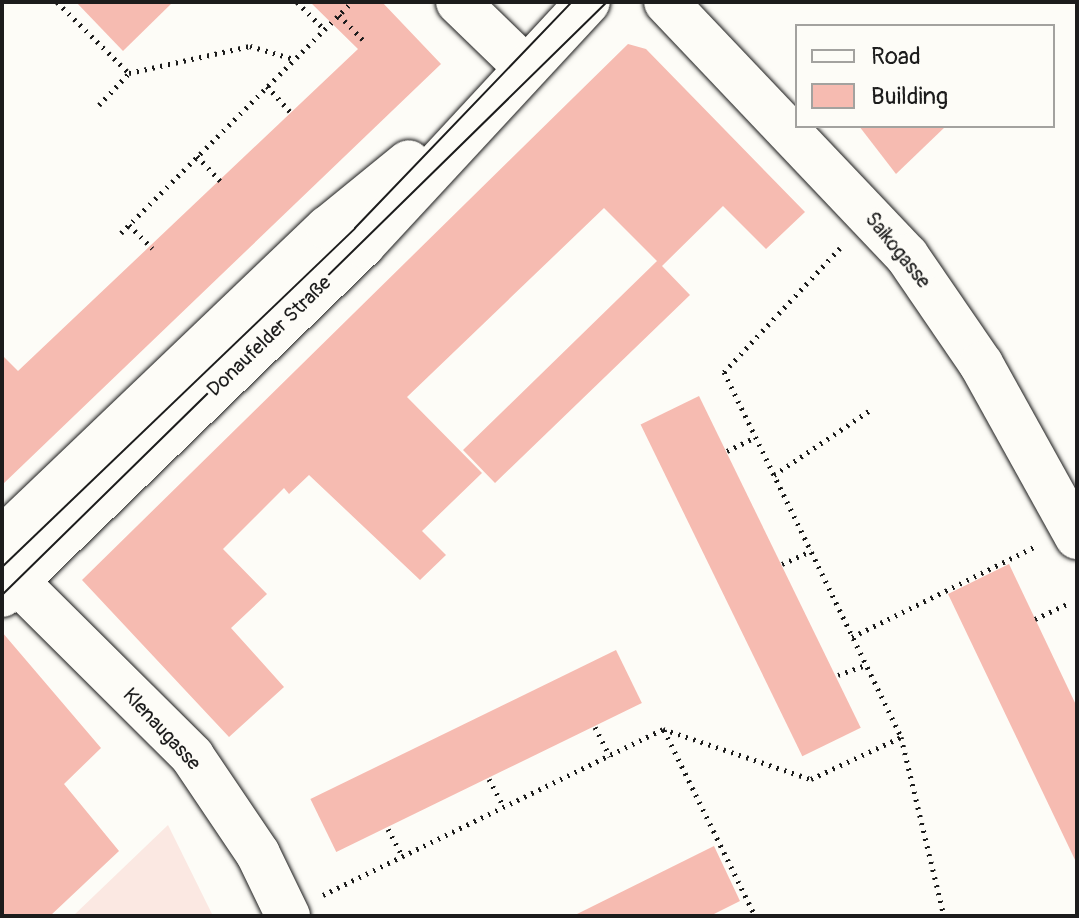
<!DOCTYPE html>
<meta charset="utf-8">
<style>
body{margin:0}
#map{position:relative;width:1079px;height:918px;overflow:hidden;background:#fdfcf7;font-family:Pangolin,sans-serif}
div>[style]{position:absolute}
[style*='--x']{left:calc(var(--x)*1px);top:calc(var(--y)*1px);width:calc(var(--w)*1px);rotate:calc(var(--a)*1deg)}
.built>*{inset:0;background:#fbe8e2}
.building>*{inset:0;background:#f6bbb1;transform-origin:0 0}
.path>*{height:5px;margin-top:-2.5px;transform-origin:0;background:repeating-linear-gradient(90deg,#1c1c1c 0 2px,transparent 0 8px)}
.roads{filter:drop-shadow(0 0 2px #1c1c1c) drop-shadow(0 0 2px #1c1c1c)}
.minor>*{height:44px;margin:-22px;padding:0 22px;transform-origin:22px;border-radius:22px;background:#fdfcf7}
.major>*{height:44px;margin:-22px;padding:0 22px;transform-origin:22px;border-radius:22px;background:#fdfcf7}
.tram>*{height:2px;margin:-1px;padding:0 1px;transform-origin:1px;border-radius:1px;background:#1c1c1c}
span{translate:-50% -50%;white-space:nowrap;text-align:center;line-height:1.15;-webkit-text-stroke:8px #fdfcf7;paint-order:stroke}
.street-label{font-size:20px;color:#1c1c1c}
.frame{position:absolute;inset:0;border:4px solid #1c1c1c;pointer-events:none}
.legend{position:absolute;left:795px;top:24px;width:260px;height:104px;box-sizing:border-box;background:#fdfcf7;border:2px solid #a3a29f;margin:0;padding:10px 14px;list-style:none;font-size:24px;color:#1c1c1c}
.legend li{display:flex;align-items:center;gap:16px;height:40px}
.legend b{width:40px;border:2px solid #a3a29f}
</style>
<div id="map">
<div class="built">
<div style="clip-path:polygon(168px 825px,213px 916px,73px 916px)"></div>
</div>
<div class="building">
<div style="clip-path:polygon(76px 2px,173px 2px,123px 51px)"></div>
<div style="clip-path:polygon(310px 2px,382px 2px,441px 64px,2px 485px,2px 355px,18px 371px,358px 49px)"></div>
<div style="clip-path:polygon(628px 44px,646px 49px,805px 212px,766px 249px,723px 206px,662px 266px,690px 295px,495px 483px,463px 450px,657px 261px,604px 208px,407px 397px,482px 473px,422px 531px,446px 555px,420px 580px,309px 475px,289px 494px,284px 488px,223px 549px,267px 594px,231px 628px,284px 687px,229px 737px,82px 580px)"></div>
<div style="clip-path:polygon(859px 126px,946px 126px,896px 174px)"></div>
<div style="left:699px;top:396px;width:369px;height:65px;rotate:64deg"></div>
<div style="clip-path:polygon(1009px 564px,1077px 707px,1077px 864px,948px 594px)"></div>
<div style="clip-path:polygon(2px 632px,101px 748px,64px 784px,119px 851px,50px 916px,2px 916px)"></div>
<div style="left:616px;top:650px;width:59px;height:340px;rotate:64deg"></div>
<div style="clip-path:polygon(714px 846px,740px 901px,710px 916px,573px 916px)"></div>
</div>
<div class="path">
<div style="--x:57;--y:2;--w:101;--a:44.6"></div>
<div style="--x:129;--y:73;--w:124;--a:-12.6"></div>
<div style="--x:250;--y:46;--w:46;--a:16.5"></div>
<div style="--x:297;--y:2;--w:38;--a:45"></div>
<div style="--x:339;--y:15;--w:37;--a:46"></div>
<div style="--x:267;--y:86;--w:36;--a:48"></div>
<div style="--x:99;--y:105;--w:44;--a:-46.8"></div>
<div style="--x:197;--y:156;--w:34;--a:47"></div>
<div style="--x:129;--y:225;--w:33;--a:45"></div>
<div style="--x:121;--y:233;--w:327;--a:-45"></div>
<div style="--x:840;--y:248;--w:170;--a:133.1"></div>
<div style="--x:724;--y:372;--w:406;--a:64.1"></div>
<div style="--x:901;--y:737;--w:184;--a:76.5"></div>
<div style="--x:727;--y:451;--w:32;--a:-26"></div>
<div style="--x:774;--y:475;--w:115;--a:-34"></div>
<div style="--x:782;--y:564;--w:32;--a:-24"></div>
<div style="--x:1035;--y:619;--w:35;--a:-25"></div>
<div style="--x:852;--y:637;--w:203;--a:-26.3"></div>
<div style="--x:838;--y:675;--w:29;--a:-20"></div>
<div style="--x:595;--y:727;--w:33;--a:63"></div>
<div style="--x:664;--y:730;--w:207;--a:63.9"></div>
<div style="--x:489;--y:779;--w:32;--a:62"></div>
<div style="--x:388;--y:829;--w:32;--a:62"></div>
<div style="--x:323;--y:895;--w:378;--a:-26"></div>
<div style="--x:663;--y:729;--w:156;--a:18.7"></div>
<div style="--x:811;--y:779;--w:99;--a:-25"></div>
</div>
<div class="roads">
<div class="minor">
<div style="--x:458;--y:2;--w:93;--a:44.1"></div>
<div style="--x:666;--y:2;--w:350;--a:46.5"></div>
<div style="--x:907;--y:256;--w:131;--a:55.6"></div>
<div style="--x:981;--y:364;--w:198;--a:61"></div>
<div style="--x:16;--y:554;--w:19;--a:137"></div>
<div style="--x:2;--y:567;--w:268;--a:44.8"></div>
<div style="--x:192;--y:756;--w:118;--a:56"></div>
<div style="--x:258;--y:854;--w:69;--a:64.2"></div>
</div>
<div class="major">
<div style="--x:2;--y:539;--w:451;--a:-43.7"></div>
<div style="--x:328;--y:228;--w:104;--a:-39.2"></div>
<div style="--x:2;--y:595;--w:503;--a:-44.11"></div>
<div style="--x:363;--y:245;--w:331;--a:-47.2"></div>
</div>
</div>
<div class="tram">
<div style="--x:2;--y:567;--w:489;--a:-43.8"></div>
<div style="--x:355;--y:228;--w:313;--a:-46.2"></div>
<div style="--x:2;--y:595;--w:847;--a:-44.43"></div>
</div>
<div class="street-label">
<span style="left:898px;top:250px;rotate:51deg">Saikogasse</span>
<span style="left:269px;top:336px;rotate:-44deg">Donaufelder Straße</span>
<span style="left:162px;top:729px;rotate:47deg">Klenaugasse</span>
</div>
<div class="frame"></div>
<ul class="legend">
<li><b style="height:10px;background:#fdfcf7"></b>Road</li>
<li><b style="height:22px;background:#f6bbb1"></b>Building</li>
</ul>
</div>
